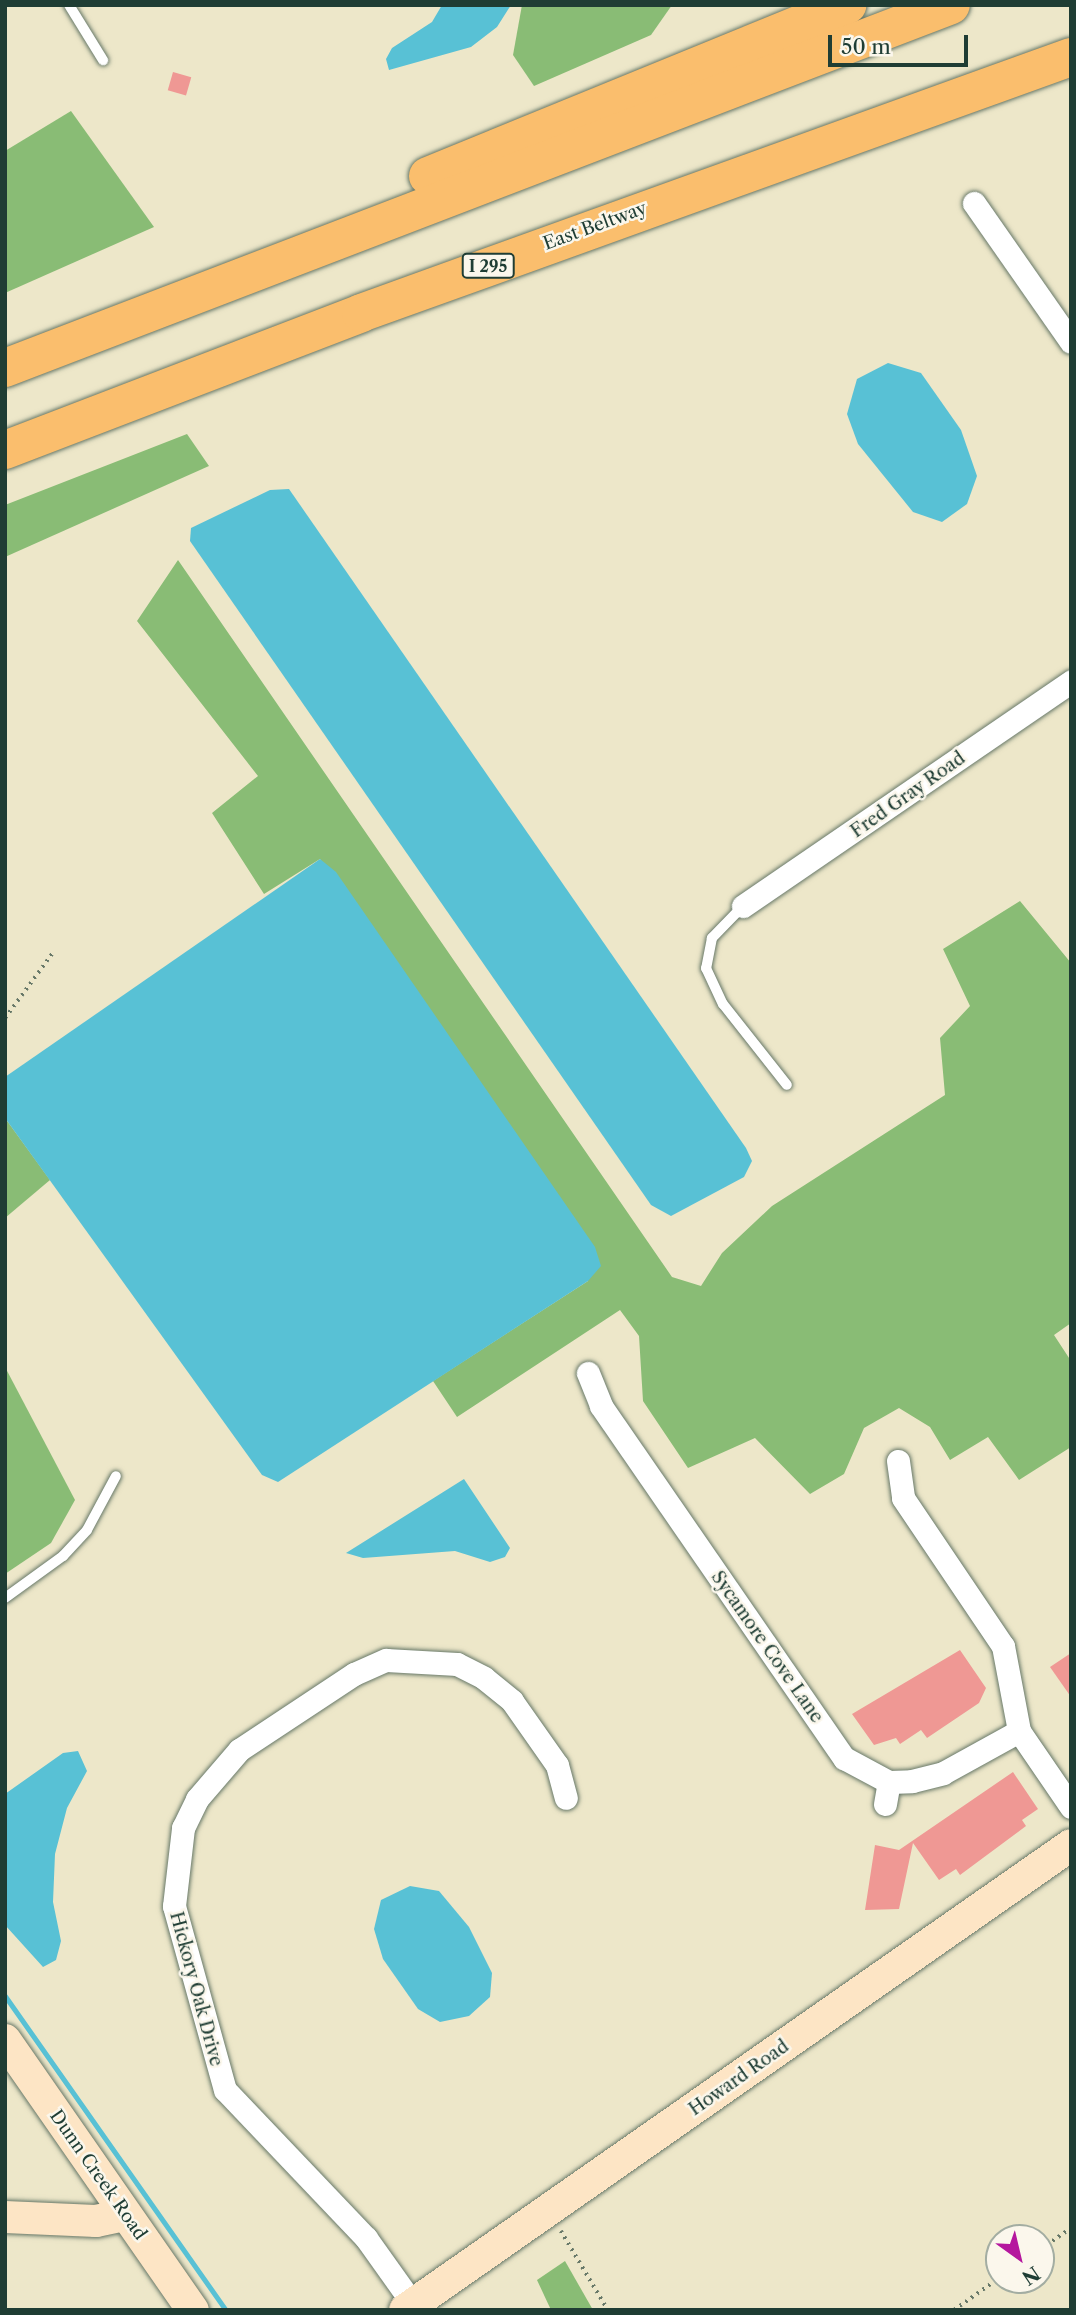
<!DOCTYPE html>
<style>
body{margin:0}
#map{position:relative;width:1076px;height:2315px;overflow:hidden;background:#ede7c9;font-family:"Libre Caslon Text",serif}
div>[style]{position:absolute}
[style*='--x']{left:calc(var(--x)*1px);top:calc(var(--y)*1px);width:calc(var(--w)*1px);rotate:calc(var(--a)*1deg)}
.forest>*{inset:0;background:#89bc75}
.water>*{inset:0;background:#58c1d5}
.stream>*{height:5px;margin:-2.5px;padding:0 2.5px;transform-origin:2.5px;border-radius:2.5px;background:#58c1d5}
.building>*{inset:0;background:#ef9894;transform-origin:0 0}
.path>*{height:3.5px;margin-top:-1.75px;transform-origin:0;background:repeating-linear-gradient(90deg,#677868 0 2px,transparent 0 7px)}
.roads{filter:drop-shadow(0 0 2px #677868) drop-shadow(0 0 2px #677868)}
.lane>*{height:10px;margin:-5px;padding:0 5px;transform-origin:5px;border-radius:5px;background:#fff}
.street>*{height:23px;margin:-11.5px;padding:0 11.5px;transform-origin:11.5px;border-radius:11.5px;background:#fff}
.secondary>*{height:32px;margin:-16px;padding:0 16px;transform-origin:16px;border-radius:16px;background:#fde5c5}
.highway>*{height:38px;margin:-19px;padding:0 19px;transform-origin:19px;border-radius:19px;background:#fabe6d}
span{translate:-50% -50%;white-space:nowrap;text-align:center;line-height:1.15;-webkit-text-stroke:5px #fbf7ec;paint-order:stroke}
.shield-label span{padding:2px 5px;background:#fbf7ec;border:2px solid;border-radius:5px;-webkit-text-stroke-width:0}
.shield-label{font-size:16px;color:#1f3d34;font-weight:700}
.street-label{font-size:18px;color:#1f3d34}
.frame{position:absolute;inset:0;border:7px solid #1f3d34;pointer-events:none}
.north{position:absolute;left:985px;top:2224px;width:70px;height:70px;box-sizing:border-box;background:#fbf7ec;border:2px solid #a3ada2;border-radius:50%;rotate:146deg;font-size:19px;font-weight:700;line-height:28px;text-align:center;color:#1f3d34}
.north::after{content:'';display:block;margin:auto;width:24px;height:32px;background:#b5179e;clip-path:polygon(50% 0,100% 100%,50% 72%,0 100%)}
.scale{position:absolute;left:828px;top:35px;width:140px;height:32px;box-sizing:border-box;border:4px solid #1f3d34;border-top:0;padding-left:9px;font-size:21px;line-height:24px;white-space:nowrap;color:#1f3d34;-webkit-text-stroke:5px #fbf7ec;paint-order:stroke}
</style>
<div id="map">
<div class="forest">
<div style="clip-path:polygon(522px 5px,672px 5px,651px 35px,534px 86px,513px 55px)"></div>
<div style="clip-path:polygon(71px 111px,154px 227px,5px 293px,5px 151px)"></div>
<div style="clip-path:polygon(187px 434px,209px 466px,5px 557px,5px 505px)"></div>
<div style="clip-path:polygon(178px 560px,672px 1277px,701px 1286px,722px 1253px,772px 1206px,945px 1095px,940px 1038px,970px 1006px,943px 949px,1020px 901px,1071px 963px,1071px 1323px,1054px 1335px,1071px 1361px,1071px 1447px,1019px 1480px,988px 1437px,950px 1460px,930px 1427px,899px 1408px,864px 1428px,844px 1474px,810px 1494px,755px 1438px,688px 1468px,643px 1401px,639px 1336px,620px 1310px,457px 1417px,433px 1381px,588px 1281px,320px 859px,264px 894px,212px 813px,258px 776px,137px 621px)"></div>
<div style="clip-path:polygon(5px 1118px,50px 1180px,5px 1218px)"></div>
<div style="clip-path:polygon(5px 1367px,75px 1500px,51px 1543px,5px 1574px)"></div>
<div style="clip-path:polygon(565px 2261px,593px 2310px,551px 2310px,537px 2280px)"></div>
</div>
<div class="water">
<div style="clip-path:polygon(442px 5px,511px 5px,497px 27px,471px 47px,389px 70px,386px 59px,392px 48px,432px 22px)"></div>
<div style="clip-path:polygon(888px 363px,921px 373px,961px 430px,977px 476px,967px 504px,942px 522px,913px 512px,858px 444px,847px 414px,857px 379px)"></div>
<div style="clip-path:polygon(289px 489px,746px 1148px,752px 1161px,744px 1177px,671px 1216px,651px 1205px,190px 541px,191px 528px,270px 490px)"></div>
<div style="clip-path:polygon(320px 859px,336px 872px,595px 1247px,601px 1266px,588px 1281px,278px 1482px,262px 1475px,5px 1118px,5px 1077px)"></div>
<div style="clip-path:polygon(464px 1479px,510px 1548px,505px 1557px,490px 1562px,455px 1551px,363px 1558px,346px 1553px)"></div>
<div style="clip-path:polygon(78px 1751px,87px 1771px,67px 1808px,55px 1854px,53px 1902px,61px 1941px,56px 1960px,43px 1967px,5px 1925px,5px 1794px,63px 1753px)"></div>
<div style="clip-path:polygon(410px 1886px,439px 1891px,469px 1927px,492px 1973px,490px 1997px,469px 2016px,440px 2022px,418px 2009px,383px 1959px,374px 1929px,381px 1900px)"></div>
</div>
<div class="stream">
<div style="--x:5;--y:1996;--w:384;--a:54.9"></div>
</div>
<div class="building">
<div style="left:173px;top:72px;width:19px;height:19px;rotate:16deg"></div>
<div style="clip-path:polygon(960px 1650px,986px 1688px,979px 1703px,927px 1738px,921px 1730px,900px 1744px,896px 1738px,874px 1745px,852px 1714px)"></div>
<div style="clip-path:polygon(1071px 1653px,1071px 1697px,1050px 1667px)"></div>
<div style="clip-path:polygon(1013px 1772px,1038px 1809px,1022px 1820px,1026px 1826px,960px 1875px,956px 1869px,939px 1880px,913px 1843px,899px 1909px,865px 1910px,875px 1845px,899px 1850px)"></div>
</div>
<div class="path">
<div style="--x:5;--y:1018;--w:83;--a:-53.8"></div>
<div style="--x:561;--y:2231;--w:92;--a:59.3"></div>
<div style="--x:1041;--y:2249;--w:37;--a:-35"></div>
<div style="--x:954;--y:2310;--w:55;--a:-35.4"></div>
</div>
<div class="roads">
<div class="lane">
<div style="--x:69;--y:5;--w:65;--a:58.3"></div>
<div style="--x:743;--y:906;--w:45;--a:134.1"></div>
<div style="--x:712;--y:938;--w:31;--a:101"></div>
<div style="--x:706;--y:968;--w:40;--a:65"></div>
<div style="--x:723;--y:1004;--w:103;--a:51.7"></div>
<div style="--x:5;--y:1598;--w:72;--a:-35.9"></div>
<div style="--x:63;--y:1556;--w:35;--a:-47"></div>
<div style="--x:87;--y:1530;--w:61;--a:-61.8"></div>
</div>
<div class="street">
<div style="--x:974;--y:203;--w:169;--a:55.1"></div>
<div style="--x:743;--y:906;--w:398;--a:-34.4"></div>
<div style="--x:588;--y:1373;--w:35;--a:68"></div>
<div style="--x:601;--y:1406;--w:428;--a:55.4"></div>
<div style="--x:844;--y:1758;--w:51;--a:28.1"></div>
<div style="--x:889;--y:1782;--w:23;--a:-2"></div>
<div style="--x:912;--y:1781;--w:32;--a:-14"></div>
<div style="--x:943;--y:1773;--w:87;--a:-28.9"></div>
<div style="--x:898;--y:1461;--w:37;--a:82"></div>
<div style="--x:903;--y:1498;--w:179;--a:56"></div>
<div style="--x:1003;--y:1646;--w:86;--a:79.3"></div>
<div style="--x:1019;--y:1731;--w:92;--a:55.6"></div>
<div style="--x:885;--y:1804;--w:22;--a:-80"></div>
<div style="--x:413;--y:2304;--w:81;--a:-125.5"></div>
<div style="--x:366;--y:2238;--w:204;--a:-133.6"></div>
<div style="--x:225;--y:2090;--w:191;--a:-105.5"></div>
<div style="--x:174;--y:1906;--w:79;--a:-83.4"></div>
<div style="--x:183;--y:1828;--w:32;--a:-64"></div>
<div style="--x:197;--y:1799;--w:65;--a:-49.4"></div>
<div style="--x:239;--y:1750;--w:138;--a:-33.5"></div>
<div style="--x:354;--y:1674;--w:35;--a:-24"></div>
<div style="--x:386;--y:1660;--w:71;--a:3.2"></div>
<div style="--x:457;--y:1664;--w:30;--a:27"></div>
<div style="--x:484;--y:1678;--w:36;--a:39"></div>
<div style="--x:512;--y:1701;--w:78;--a:54.9"></div>
<div style="--x:557;--y:1765;--w:34;--a:75"></div>
</div>
<div class="secondary">
<div style="--x:5;--y:2040;--w:329;--a:55.2"></div>
<div style="--x:5;--y:2217;--w:91;--a:2.5"></div>
<div style="--x:96;--y:2221;--w:30;--a:-12"></div>
<div style="--x:405;--y:2310;--w:812;--a:-34.92"></div>
</div>
<div class="highway">
<div style="--x:428;--y:176;--w:453;--a:-22.2"></div>
<div style="--x:5;--y:368;--w:1013;--a:-20.99"></div>
<div style="--x:5;--y:450;--w:381;--a:-21"></div>
<div style="--x:361;--y:313;--w:755;--a:-19.83"></div>
</div>
</div>
<div class="shield-label">
<span style="left:488px;top:266px">I 295</span>
</div>
<div class="street-label">
<span style="left:595px;top:226px;rotate:-20deg">East Beltway</span>
<span style="left:908px;top:795px;rotate:-35deg">Fred Gray Road</span>
<span style="left:767px;top:1647px;rotate:55deg">Sycamore Cove Lane</span>
<span style="left:196px;top:1989px;rotate:75deg">Hickory Oak Drive</span>
<span style="left:739px;top:2078px;rotate:-35deg">Howard Road</span>
<span style="left:98px;top:2175px;rotate:55deg">Dunn Creek Road</span>
</div>
<div class="frame"></div>
<div class="north">N</div>
<div class="scale">50 m</div>
</div>
